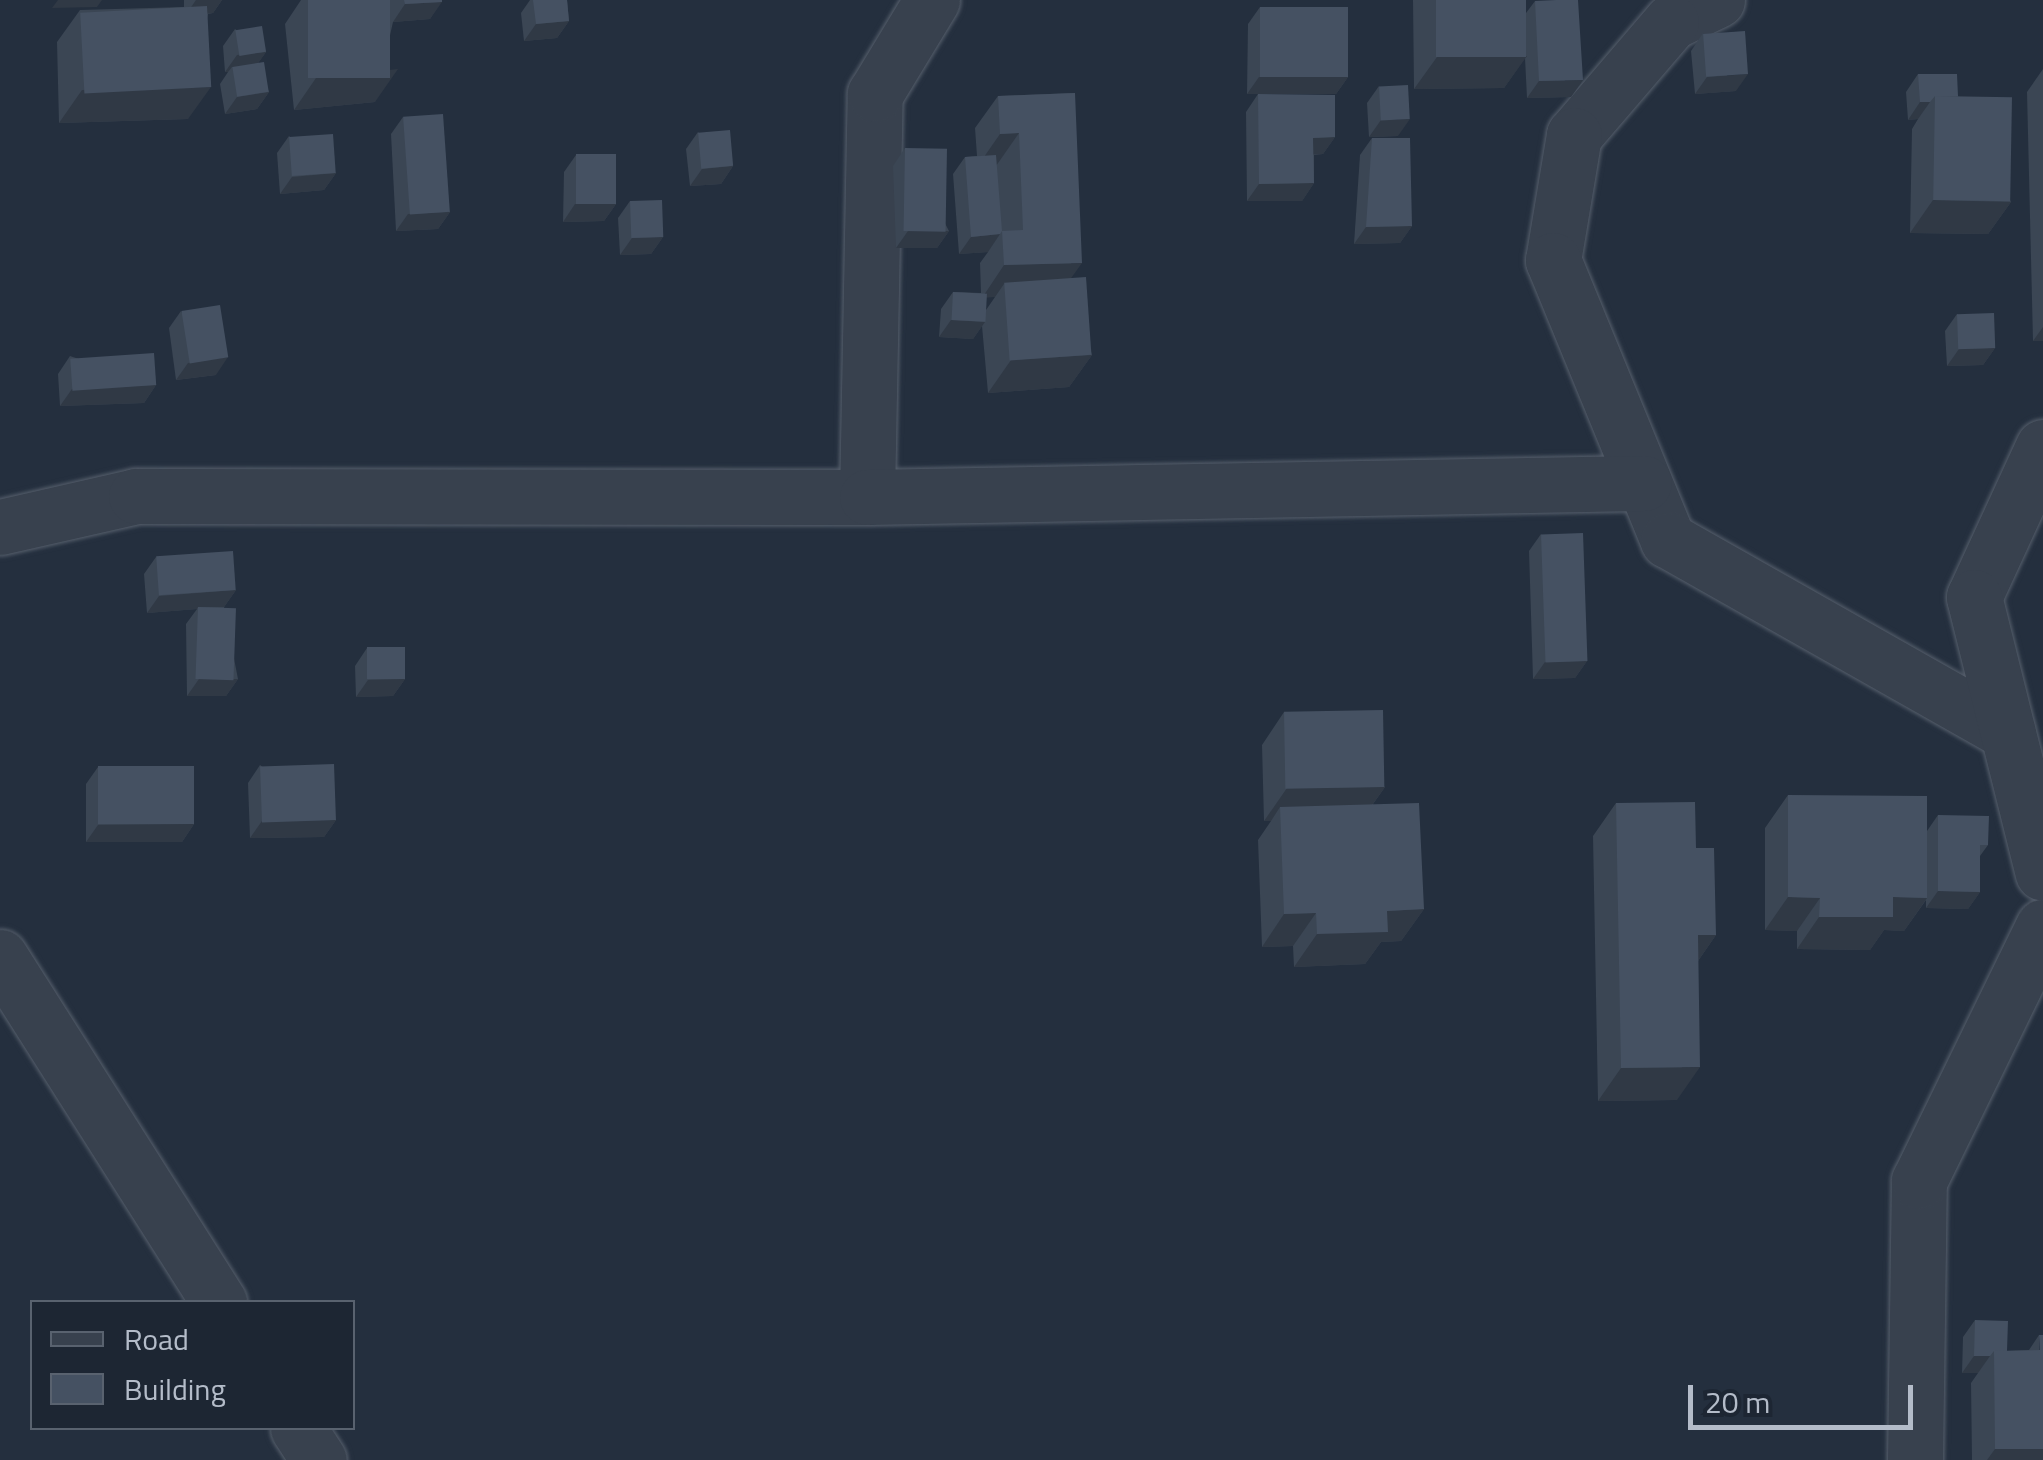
<!DOCTYPE html>
<style>
body{margin:0}
#map{position:relative;width:2043px;height:1460px;overflow:hidden;background:#242f3e;font-family:"Titillium Web",sans-serif}
div>[style]{position:absolute}
[style*='--x']{left:calc(var(--x)*1px);top:calc(var(--y)*1px);width:calc(var(--w)*1px);rotate:calc(var(--a)*1deg)}
.roads{filter:drop-shadow(0 0 2px #565f6c) drop-shadow(0 0 2px #565f6c)}
.minor>*{height:55px;margin:-27.5px;padding:0 27.5px;transform-origin:27.5px;border-radius:27.5px;background:#38414e}
.wall>*{inset:0;background:#3b4654}
.shaded-wall>*{inset:0;background:#303945}
.building>*{inset:0;background:#455162;transform-origin:0 0}
span{translate:-50% -50%;white-space:nowrap;text-align:center;line-height:1.15;-webkit-text-stroke:9px #1d2633;paint-order:stroke}
.legend{position:absolute;left:30px;top:1300px;width:325px;height:130px;box-sizing:border-box;background:#1d2633;border:2px solid #59626f;margin:0;padding:12px 18px;list-style:none;font-size:30px;color:#b4bcc9}
.legend li{display:flex;align-items:center;gap:20px;height:50px}
.legend b{width:50px;border:2px solid #59626f}
.scale{position:absolute;left:1688px;top:1385px;width:225px;height:45px;box-sizing:border-box;border:5px solid #b4bcc9;border-top:0;padding-left:12px;font-size:30px;line-height:35px;white-space:nowrap;color:#b4bcc9;-webkit-text-stroke:8px #1d2633;paint-order:stroke}
</style>
<div id="map">
<div class="roads">
<div class="minor">
<div style="--x:1717;--y:0;--w:51;--a:154.4"></div>
<div style="--x:1671;--y:22;--w:149;--a:130.6"></div>
<div style="--x:1574;--y:135;--w:127;--a:99.5"></div>
<div style="--x:1553;--y:260;--w:303;--a:67.7"></div>
<div style="--x:1668;--y:540;--w:390;--a:29.5"></div>
<div style="--x:2043;--y:447;--w:165;--a:114.7"></div>
<div style="--x:1974;--y:597;--w:284;--a:76"></div>
<div style="--x:867;--y:497;--w:403;--a:-88.9"></div>
<div style="--x:875;--y:94;--w:110;--a:-58.8"></div>
<div style="--x:0;--y:527;--w:139;--a:-12.8"></div>
<div style="--x:136;--y:496;--w:731;--a:0.08"></div>
<div style="--x:867;--y:497;--w:777;--a:-1.03"></div>
<div style="--x:0;--y:957;--w:409;--a:57.6"></div>
<div style="--x:298;--y:1428;--w:38;--a:57"></div>
<div style="--x:1915;--y:1460;--w:279;--a:-89.2"></div>
<div style="--x:1919;--y:1181;--w:283;--a:-64"></div>
</div>
</div>
<div class="wall">
<div style="clip-path:polygon(184px 0,222px 0,213px 13px,208px 14px,188px 119px,59px 123px,57px 42px,80px 10px,184px 7px)"></div>
<div style="clip-path:polygon(301px 0,442px 0,430px 19px,393px 22px,375px 102px,294px 110px,285px 24px)"></div>
<div style="clip-path:polygon(530px 0,567px 0,569px 21px,557px 38px,524px 41px,521px 13px)"></div>
<div style="clip-path:polygon(1413px 0,1526px 0,1526px 13px,1535px 1px,1571px 97px,1527px 98px,1525px 58px,1504px 88px,1414px 89px)"></div>
<div style="clip-path:polygon(1260px 7px,1348px 77px,1336px 94px,1247px 94px,1248px 24px)"></div>
<div style="clip-path:polygon(235px 29px,266px 52px,258px 63px,269px 92px,257px 109px,225px 114px,220px 84px,228px 72px,225px 72px,223px 46px)"></div>
<div style="clip-path:polygon(1703px 33px,1736px 91px,1695px 94px,1691px 51px)"></div>
<div style="clip-path:polygon(2043px 69px,2043px 341px,2033px 341px,2027px 92px)"></div>
<div style="clip-path:polygon(1918px 74px,1958px 96px,2011px 202px,1988px 234px,1910px 233px,1912px 129px,1918px 119px,1908px 120px,1906px 92px)"></div>
<div style="clip-path:polygon(1379px 86px,1398px 136px,1369px 137px,1367px 103px)"></div>
<div style="clip-path:polygon(evenodd,1075px 93px,1071px 278px,1092px 355px,1069px 387px,988px 393px,982px 326px,973px 339px,939px 337px,941px 309px,953px 292px,981px 293px,980px 263px,988px 252px,959px 254px,953px 174px,965px 157px,977px 156px,975px 128px,998px 96px,1075px 93px,986px 297px,995px 297px,986px 310px,986px 297px)"></div>
<div style="clip-path:polygon(1258px 94px,1335px 137px,1323px 154px,1314px 155px,1314px 183px,1302px 201px,1247px 201px,1246px 112px)"></div>
<div style="clip-path:polygon(403px 117px,450px 212px,438px 229px,396px 231px,391px 134px)"></div>
<div style="clip-path:polygon(698px 132px,733px 166px,721px 184px,690px 186px,686px 149px)"></div>
<div style="clip-path:polygon(289px 136px,336px 173px,324px 190px,280px 194px,277px 153px)"></div>
<div style="clip-path:polygon(1372px 138px,1412px 226px,1400px 243px,1354px 244px,1360px 155px)"></div>
<div style="clip-path:polygon(905px 148px,949px 231px,937px 248px,896px 248px,893px 166px)"></div>
<div style="clip-path:polygon(576px 155px,616px 204px,604px 221px,563px 222px,564px 172px)"></div>
<div style="clip-path:polygon(630px 201px,663px 237px,651px 254px,620px 255px,618px 218px)"></div>
<div style="clip-path:polygon(181px 311px,216px 375px,176px 380px,169px 328px)"></div>
<div style="clip-path:polygon(1957px 314px,1995px 348px,1983px 365px,1947px 366px,1945px 331px)"></div>
<div style="clip-path:polygon(70px 356px,156px 385px,144px 403px,60px 406px,58px 374px)"></div>
<div style="clip-path:polygon(1541px 534px,1587px 661px,1575px 678px,1533px 679px,1529px 551px)"></div>
<div style="clip-path:polygon(156px 557px,236px 590px,224px 607px,238px 679px,226px 696px,187px 696px,186px 624px,197px 609px,147px 613px,144px 574px)"></div>
<div style="clip-path:polygon(367px 648px,405px 679px,393px 696px,356px 697px,355px 666px)"></div>
<div style="clip-path:polygon(1284px 712px,1385px 787px,1373px 804px,1424px 909px,1401px 941px,1381px 942px,1365px 964px,1294px 967px,1293px 946px,1262px 947px,1258px 840px,1271px 821px,1264px 821px,1262px 745px)"></div>
<div style="clip-path:polygon(260px 765px,336px 820px,324px 837px,250px 838px,248px 783px)"></div>
<div style="clip-path:polygon(98px 767px,194px 824px,182px 842px,86px 842px,86px 784px)"></div>
<div style="clip-path:polygon(1788px 795px,1927px 831px,1938px 815px,1988px 845px,1980px 856px,1980px 892px,1968px 909px,1926px 908px,1926px 900px,1904px 931px,1884px 930px,1870px 950px,1797px 949px,1797px 931px,1765px 930px,1765px 828px)"></div>
<div style="clip-path:polygon(1616px 803px,1696px 848px,1716px 935px,1698px 961px,1677px 1100px,1598px 1101px,1593px 836px)"></div>
<div style="clip-path:polygon(1975px 1320px,2007px 1351px,2029px 1350px,2039px 1335px,2043px 1460px,1972px 1460px,1971px 1383px,1978px 1373px,1962px 1373px,1963px 1337px)"></div>
</div>
<div class="shaded-wall">
<div style="clip-path:polygon(58px 0,102px 0,97px 7px,52px 8px)"></div>
<div style="clip-path:polygon(196px 0,222px 0,213px 13px,185px 16px)"></div>
<div style="clip-path:polygon(442px 2px,430px 19px,393px 22px,405px 4px)"></div>
<div style="clip-path:polygon(569px 21px,557px 38px,524px 41px,536px 24px)"></div>
<div style="clip-path:polygon(266px 52px,254px 69px,232px 67px,228px 72px,225px 72px,237px 55px)"></div>
<div style="clip-path:polygon(1527px 56px,1504px 88px,1414px 89px,1437px 57px)"></div>
<div style="clip-path:polygon(398px 69px,375px 102px,294px 110px,316px 78px)"></div>
<div style="clip-path:polygon(1748px 74px,1736px 91px,1695px 94px,1707px 77px)"></div>
<div style="clip-path:polygon(1259px 77px,1348px 77px,1336px 94px,1247px 94px)"></div>
<div style="clip-path:polygon(1583px 80px,1571px 97px,1527px 98px,1539px 81px)"></div>
<div style="clip-path:polygon(211px 87px,188px 119px,59px 123px,82px 90px)"></div>
<div style="clip-path:polygon(269px 92px,257px 109px,225px 114px,237px 97px)"></div>
<div style="clip-path:polygon(1920px 102px,1930px 102px,1918px 119px,1908px 120px)"></div>
<div style="clip-path:polygon(1410px 119px,1398px 136px,1369px 137px,1381px 120px)"></div>
<div style="clip-path:polygon(1019px 133px,996px 166px,977px 167px,1000px 134px)"></div>
<div style="clip-path:polygon(1335px 137px,1323px 154px,1301px 155px,1313px 138px)"></div>
<div style="clip-path:polygon(733px 166px,721px 184px,690px 186px,702px 169px)"></div>
<div style="clip-path:polygon(336px 173px,324px 190px,280px 194px,292px 177px)"></div>
<div style="clip-path:polygon(1314px 183px,1302px 201px,1247px 201px,1259px 184px)"></div>
<div style="clip-path:polygon(1933px 200px,2011px 202px,1988px 234px,1910px 233px)"></div>
<div style="clip-path:polygon(575px 204px,616px 204px,604px 221px,563px 222px)"></div>
<div style="clip-path:polygon(450px 212px,438px 229px,396px 231px,408px 214px)"></div>
<div style="clip-path:polygon(1412px 226px,1400px 243px,1354px 244px,1366px 227px)"></div>
<div style="clip-path:polygon(908px 231px,949px 231px,937px 248px,896px 248px)"></div>
<div style="clip-path:polygon(1000px 234px,988px 252px,959px 254px,971px 237px)"></div>
<div style="clip-path:polygon(663px 237px,651px 254px,620px 255px,632px 238px)"></div>
<div style="clip-path:polygon(1082px 263px,1059px 295px,1004px 284px,995px 297px,982px 298px,1004px 265px)"></div>
<div style="clip-path:polygon(951px 320px,985px 322px,973px 339px,939px 337px)"></div>
<div style="clip-path:polygon(2043px 327px,2043px 341px,2033px 341px)"></div>
<div style="clip-path:polygon(1995px 348px,1983px 365px,1947px 366px,1959px 349px)"></div>
<div style="clip-path:polygon(1092px 355px,1069px 387px,988px 393px,1011px 360px)"></div>
<div style="clip-path:polygon(228px 357px,216px 375px,176px 380px,188px 363px)"></div>
<div style="clip-path:polygon(156px 385px,144px 403px,60px 406px,72px 389px)"></div>
<div style="clip-path:polygon(236px 590px,224px 607px,198px 607px,197px 609px,147px 613px,159px 596px)"></div>
<div style="clip-path:polygon(1587px 661px,1575px 678px,1533px 679px,1545px 662px)"></div>
<div style="clip-path:polygon(199px 679px,238px 679px,226px 696px,187px 696px)"></div>
<div style="clip-path:polygon(405px 679px,393px 696px,356px 697px,368px 680px)"></div>
<div style="clip-path:polygon(1385px 787px,1362px 819px,1280px 807px,1271px 821px,1264px 821px,1287px 788px)"></div>
<div style="clip-path:polygon(336px 820px,324px 837px,250px 838px,262px 821px)"></div>
<div style="clip-path:polygon(194px 824px,182px 842px,86px 842px,98px 825px)"></div>
<div style="clip-path:polygon(1938px 891px,1980px 892px,1968px 909px,1926px 908px)"></div>
<div style="clip-path:polygon(1788px 897px,1820px 898px,1797px 931px,1765px 930px)"></div>
<div style="clip-path:polygon(1893px 897px,1927px 898px,1904px 931px,1884px 930px,1870px 950px,1797px 949px,1819px 917px)"></div>
<div style="clip-path:polygon(1424px 909px,1401px 941px,1381px 942px,1365px 964px,1294px 967px,1317px 934px,1387px 911px)"></div>
<div style="clip-path:polygon(1316px 913px,1293px 946px,1262px 947px,1284px 914px)"></div>
<div style="clip-path:polygon(1698px 935px,1716px 935px,1693px 968px)"></div>
<div style="clip-path:polygon(1700px 1067px,1677px 1100px,1598px 1101px,1621px 1068px)"></div>
<div style="clip-path:polygon(1974px 1356px,1990px 1356px,1978px 1373px,1962px 1373px)"></div>
<div style="clip-path:polygon(1995px 1449px,2043px 1449px,2043px 1460px,1987px 1460px)"></div>
</div>
<div class="building">
<div style="left:308px;top:0;width:82px;height:78px"></div>
<div style="clip-path:polygon(404px 0,442px 0,442px 2px,405px 4px)"></div>
<div style="clip-path:polygon(533px 0,567px 0,569px 21px,536px 24px)"></div>
<div style="left:1436px;top:0;width:90px;height:57px"></div>
<div style="clip-path:polygon(1556px 0,1578px 0,1583px 80px,1539px 81px,1535px 1px)"></div>
<div style="left:207px;top:6px;width:81px;height:127px;rotate:87deg"></div>
<div style="left:1260px;top:7px;width:88px;height:70px"></div>
<div style="left:262px;top:26px;width:26px;height:27px;rotate:81deg"></div>
<div style="left:1745px;top:31px;width:43px;height:42px;rotate:86deg"></div>
<div style="left:264px;top:62px;width:30px;height:32px;rotate:81deg"></div>
<div style="clip-path:polygon(1918px 74px,1957px 74px,1958px 96px,1935px 96px,1930px 102px,1920px 102px)"></div>
<div style="left:1408px;top:85px;width:34px;height:29px;rotate:87deg"></div>
<div style="clip-path:polygon(1075px 93px,1082px 263px,1004px 265px,1002px 231px,1023px 230px,1019px 133px,1000px 134px,998px 96px)"></div>
<div style="clip-path:polygon(1258px 94px,1335px 95px,1335px 137px,1313px 138px,1314px 183px,1259px 184px)"></div>
<div style="left:1935px;top:96px;width:77px;height:104px;rotate:1deg"></div>
<div style="left:443px;top:114px;width:98px;height:40px;rotate:86deg"></div>
<div style="left:730px;top:130px;width:36px;height:32px;rotate:85deg"></div>
<div style="left:333px;top:134px;width:39px;height:44px;rotate:86deg"></div>
<div style="clip-path:polygon(1372px 138px,1410px 138px,1412px 226px,1366px 227px)"></div>
<div style="left:905px;top:148px;width:42px;height:83px;rotate:1deg"></div>
<div style="left:616px;top:154px;width:50px;height:40px;rotate:90deg"></div>
<div style="clip-path:polygon(996px 155px,1002px 231px,1000px 234px,971px 237px,965px 157px)"></div>
<div style="left:662px;top:200px;width:37px;height:32px;rotate:88deg"></div>
<div style="left:1086px;top:277px;width:78px;height:82px;rotate:86deg"></div>
<div style="left:953px;top:292px;width:34px;height:28px;rotate:3deg"></div>
<div style="left:220px;top:305px;width:53px;height:39px;rotate:81deg"></div>
<div style="left:1994px;top:313px;width:35px;height:37px;rotate:88deg"></div>
<div style="left:154px;top:353px;width:32px;height:84px;rotate:86deg"></div>
<div style="left:1583px;top:533px;width:128px;height:42px;rotate:88deg"></div>
<div style="left:233px;top:551px;width:39px;height:77px;rotate:86deg"></div>
<div style="left:198px;top:607px;width:38px;height:72px;rotate:2deg"></div>
<div style="left:405px;top:647px;width:32px;height:38px;rotate:90deg"></div>
<div style="left:1383px;top:710px;width:77px;height:99px;rotate:89deg"></div>
<div style="left:334px;top:764px;width:56px;height:74px;rotate:88deg"></div>
<div style="left:194px;top:766px;width:58px;height:96px;rotate:90deg"></div>
<div style="clip-path:polygon(1788px 795px,1927px 796px,1927px 898px,1893px 897px,1893px 917px,1819px 917px,1820px 898px,1788px 897px)"></div>
<div style="clip-path:polygon(1695px 802px,1696px 848px,1714px 848px,1716px 935px,1698px 935px,1700px 1067px,1621px 1068px,1616px 803px)"></div>
<div style="clip-path:polygon(1419px 803px,1424px 909px,1387px 911px,1388px 932px,1317px 934px,1316px 913px,1284px 914px,1280px 807px)"></div>
<div style="clip-path:polygon(1938px 815px,1989px 816px,1988px 845px,1980px 845px,1980px 892px,1938px 891px)"></div>
<div style="clip-path:polygon(1975px 1320px,2008px 1321px,2007px 1351px,1994px 1351px,1990px 1356px,1974px 1356px)"></div>
<div style="clip-path:polygon(2039px 1335px,2043px 1335px,2043px 1449px,1995px 1449px,1994px 1351px,2040px 1350px)"></div>
</div>
<ul class="legend">
<li><b style="height:12px;background:#38414e"></b>Road</li>
<li><b style="height:28px;background:#455162"></b>Building</li>
</ul>
<div class="scale">20 m</div>
</div>
